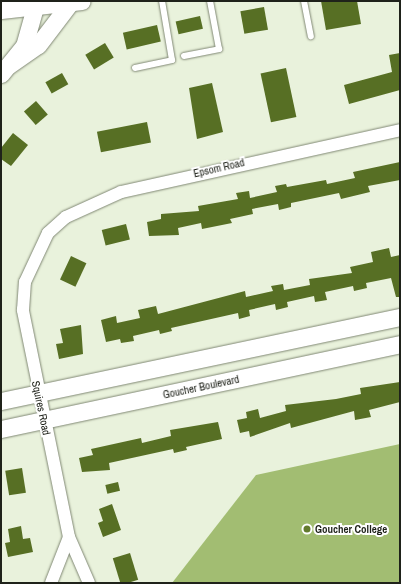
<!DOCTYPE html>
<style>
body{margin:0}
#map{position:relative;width:401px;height:584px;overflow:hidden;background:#e9f2dc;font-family:"Archivo Narrow",sans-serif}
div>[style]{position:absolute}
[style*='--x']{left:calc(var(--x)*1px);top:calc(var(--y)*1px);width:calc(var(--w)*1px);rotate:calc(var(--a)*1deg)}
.forest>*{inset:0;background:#a2bd72}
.building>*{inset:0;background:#576f24;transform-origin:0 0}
.roads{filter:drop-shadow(0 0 1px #808874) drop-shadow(0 0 1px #808874)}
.lane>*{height:6px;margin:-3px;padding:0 3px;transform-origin:3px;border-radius:3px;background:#fff}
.street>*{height:12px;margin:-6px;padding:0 6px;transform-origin:6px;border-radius:6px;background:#fff}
.secondary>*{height:17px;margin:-8.5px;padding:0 8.5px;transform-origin:8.5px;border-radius:8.5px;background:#fff}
.dots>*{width:11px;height:11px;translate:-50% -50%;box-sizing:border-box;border:2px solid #fff;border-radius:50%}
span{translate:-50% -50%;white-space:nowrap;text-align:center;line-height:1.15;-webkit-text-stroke:4px #fff;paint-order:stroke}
.street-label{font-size:11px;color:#1f221a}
.poi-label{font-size:11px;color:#1f221a;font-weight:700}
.left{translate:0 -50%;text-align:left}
.frame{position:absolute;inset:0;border:2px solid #1f221a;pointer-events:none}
</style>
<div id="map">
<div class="forest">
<div style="clip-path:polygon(400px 444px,400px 583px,172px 583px,256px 475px)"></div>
</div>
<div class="building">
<div style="clip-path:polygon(321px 1px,357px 1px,361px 24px,326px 30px)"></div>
<div style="left:264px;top:7px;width:23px;height:24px;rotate:80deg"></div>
<div style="left:200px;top:16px;width:13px;height:25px;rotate:77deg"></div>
<div style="left:157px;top:25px;width:17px;height:35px;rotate:77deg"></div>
<div style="left:105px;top:43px;width:17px;height:23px;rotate:59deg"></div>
<div style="clip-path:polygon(400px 53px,400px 90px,349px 104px,344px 85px,392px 72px,389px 55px)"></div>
<div style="left:286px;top:68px;width:50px;height:26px;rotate:78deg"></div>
<div style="left:62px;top:73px;width:13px;height:19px;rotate:61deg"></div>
<div style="clip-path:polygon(212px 83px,223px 132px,197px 139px,189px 88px)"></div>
<div style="left:36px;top:101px;width:18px;height:16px;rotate:49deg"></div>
<div style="left:147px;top:122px;width:21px;height:51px;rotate:79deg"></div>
<div style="clip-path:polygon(13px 133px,28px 145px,11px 166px,1px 159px,1px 148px)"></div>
<div style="clip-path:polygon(400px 162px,400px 180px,368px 186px,370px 192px,341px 199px,339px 193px,291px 203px,291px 207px,279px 210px,278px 204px,252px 209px,253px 214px,230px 219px,232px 223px,202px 229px,201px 223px,178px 228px,179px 235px,149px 236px,147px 222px,161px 219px,161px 214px,199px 211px,198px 206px,238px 199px,236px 193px,249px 191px,250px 198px,277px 192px,275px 186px,286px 184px,287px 187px,326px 180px,327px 184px,355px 178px,353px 172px)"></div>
<div style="left:126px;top:224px;width:16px;height:25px;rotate:76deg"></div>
<div style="clip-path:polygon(389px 248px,391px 257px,400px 255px,400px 297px,396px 297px,391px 278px,366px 283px,367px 288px,354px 291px,353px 286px,325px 292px,327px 300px,315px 302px,314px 296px,287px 302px,288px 307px,276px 310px,275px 304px,249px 310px,250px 316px,239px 319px,238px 313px,171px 328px,172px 331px,160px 334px,159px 330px,133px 336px,134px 341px,121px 343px,120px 339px,106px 342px,101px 320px,116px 316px,117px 323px,140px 318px,138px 310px,156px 306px,158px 314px,245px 291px,246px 297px,273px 291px,271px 286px,283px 284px,284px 290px,310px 285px,309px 279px,352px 273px,350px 267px,373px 262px,371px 252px)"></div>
<div style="left:71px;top:256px;width:17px;height:26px;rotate:25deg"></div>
<div style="clip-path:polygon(81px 325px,83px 354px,59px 359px,56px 344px,63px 343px,60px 329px)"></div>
<div style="clip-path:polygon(400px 382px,400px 402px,369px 410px,371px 417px,355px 420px,354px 411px,291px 428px,290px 423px,250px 437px,249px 431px,240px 433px,237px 420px,247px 418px,246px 412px,258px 409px,260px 418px,286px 411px,285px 405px,336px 399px,361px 394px,360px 388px)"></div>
<div style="clip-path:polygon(218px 422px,222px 439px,186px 447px,187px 450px,174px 453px,173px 449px,109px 463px,110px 470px,82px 472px,79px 458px,93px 455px,91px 449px,141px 438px,142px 443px,171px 436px,170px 430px)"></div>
<div style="left:22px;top:468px;width:25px;height:17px;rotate:81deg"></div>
<div style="left:118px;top:482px;width:9px;height:13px;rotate:77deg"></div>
<div style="clip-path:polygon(112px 504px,121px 530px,103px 537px,98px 523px,103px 521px,99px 509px)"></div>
<div style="clip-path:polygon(21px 526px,23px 539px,30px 538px,33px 552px,8px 557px,5px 543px,10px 542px,8px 529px)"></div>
<div style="left:130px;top:553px;width:28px;height:18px;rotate:73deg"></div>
</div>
<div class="roads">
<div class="lane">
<div style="--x:304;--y:1;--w:36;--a:79"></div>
<div style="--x:184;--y:56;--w:36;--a:-11"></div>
<div style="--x:219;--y:49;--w:49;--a:-100.6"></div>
<div style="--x:135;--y:68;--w:38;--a:-12"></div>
<div style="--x:172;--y:60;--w:60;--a:-99.6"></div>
</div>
<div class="street">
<div style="--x:51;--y:583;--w:49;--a:-68.6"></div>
<div style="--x:89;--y:583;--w:50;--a:-113.5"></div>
<div style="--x:69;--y:537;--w:232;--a:-101.5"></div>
<div style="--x:23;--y:310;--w:28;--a:-86"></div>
<div style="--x:25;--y:282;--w:54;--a:-64.9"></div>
<div style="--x:48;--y:233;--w:24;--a:-42"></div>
<div style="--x:66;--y:217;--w:60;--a:-24.4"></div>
<div style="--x:121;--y:192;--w:286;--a:-12.5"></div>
</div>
<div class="secondary">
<div style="--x:1;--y:10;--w:81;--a:-6.3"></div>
<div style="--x:9;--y:65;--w:35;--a:-35"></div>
<div style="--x:38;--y:45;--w:53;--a:-52.7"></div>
<div style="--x:1;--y:74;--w:36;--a:-51"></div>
<div style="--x:24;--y:46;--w:41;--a:-74.2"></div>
<div style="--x:1;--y:401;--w:408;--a:-11.9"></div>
<div style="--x:1;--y:429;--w:408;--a:-12"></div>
</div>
</div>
<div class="dots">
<div style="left:307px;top:529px;background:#637b2e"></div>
</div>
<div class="street-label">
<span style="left:219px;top:168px;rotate:-13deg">Epsom Road</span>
<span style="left:201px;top:387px;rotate:-12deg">Goucher Boulevard</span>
<span style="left:41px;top:408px;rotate:78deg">Squires Road</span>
</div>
<div class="poi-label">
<span class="left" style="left:315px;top:529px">Goucher College</span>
</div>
<div class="frame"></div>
</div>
